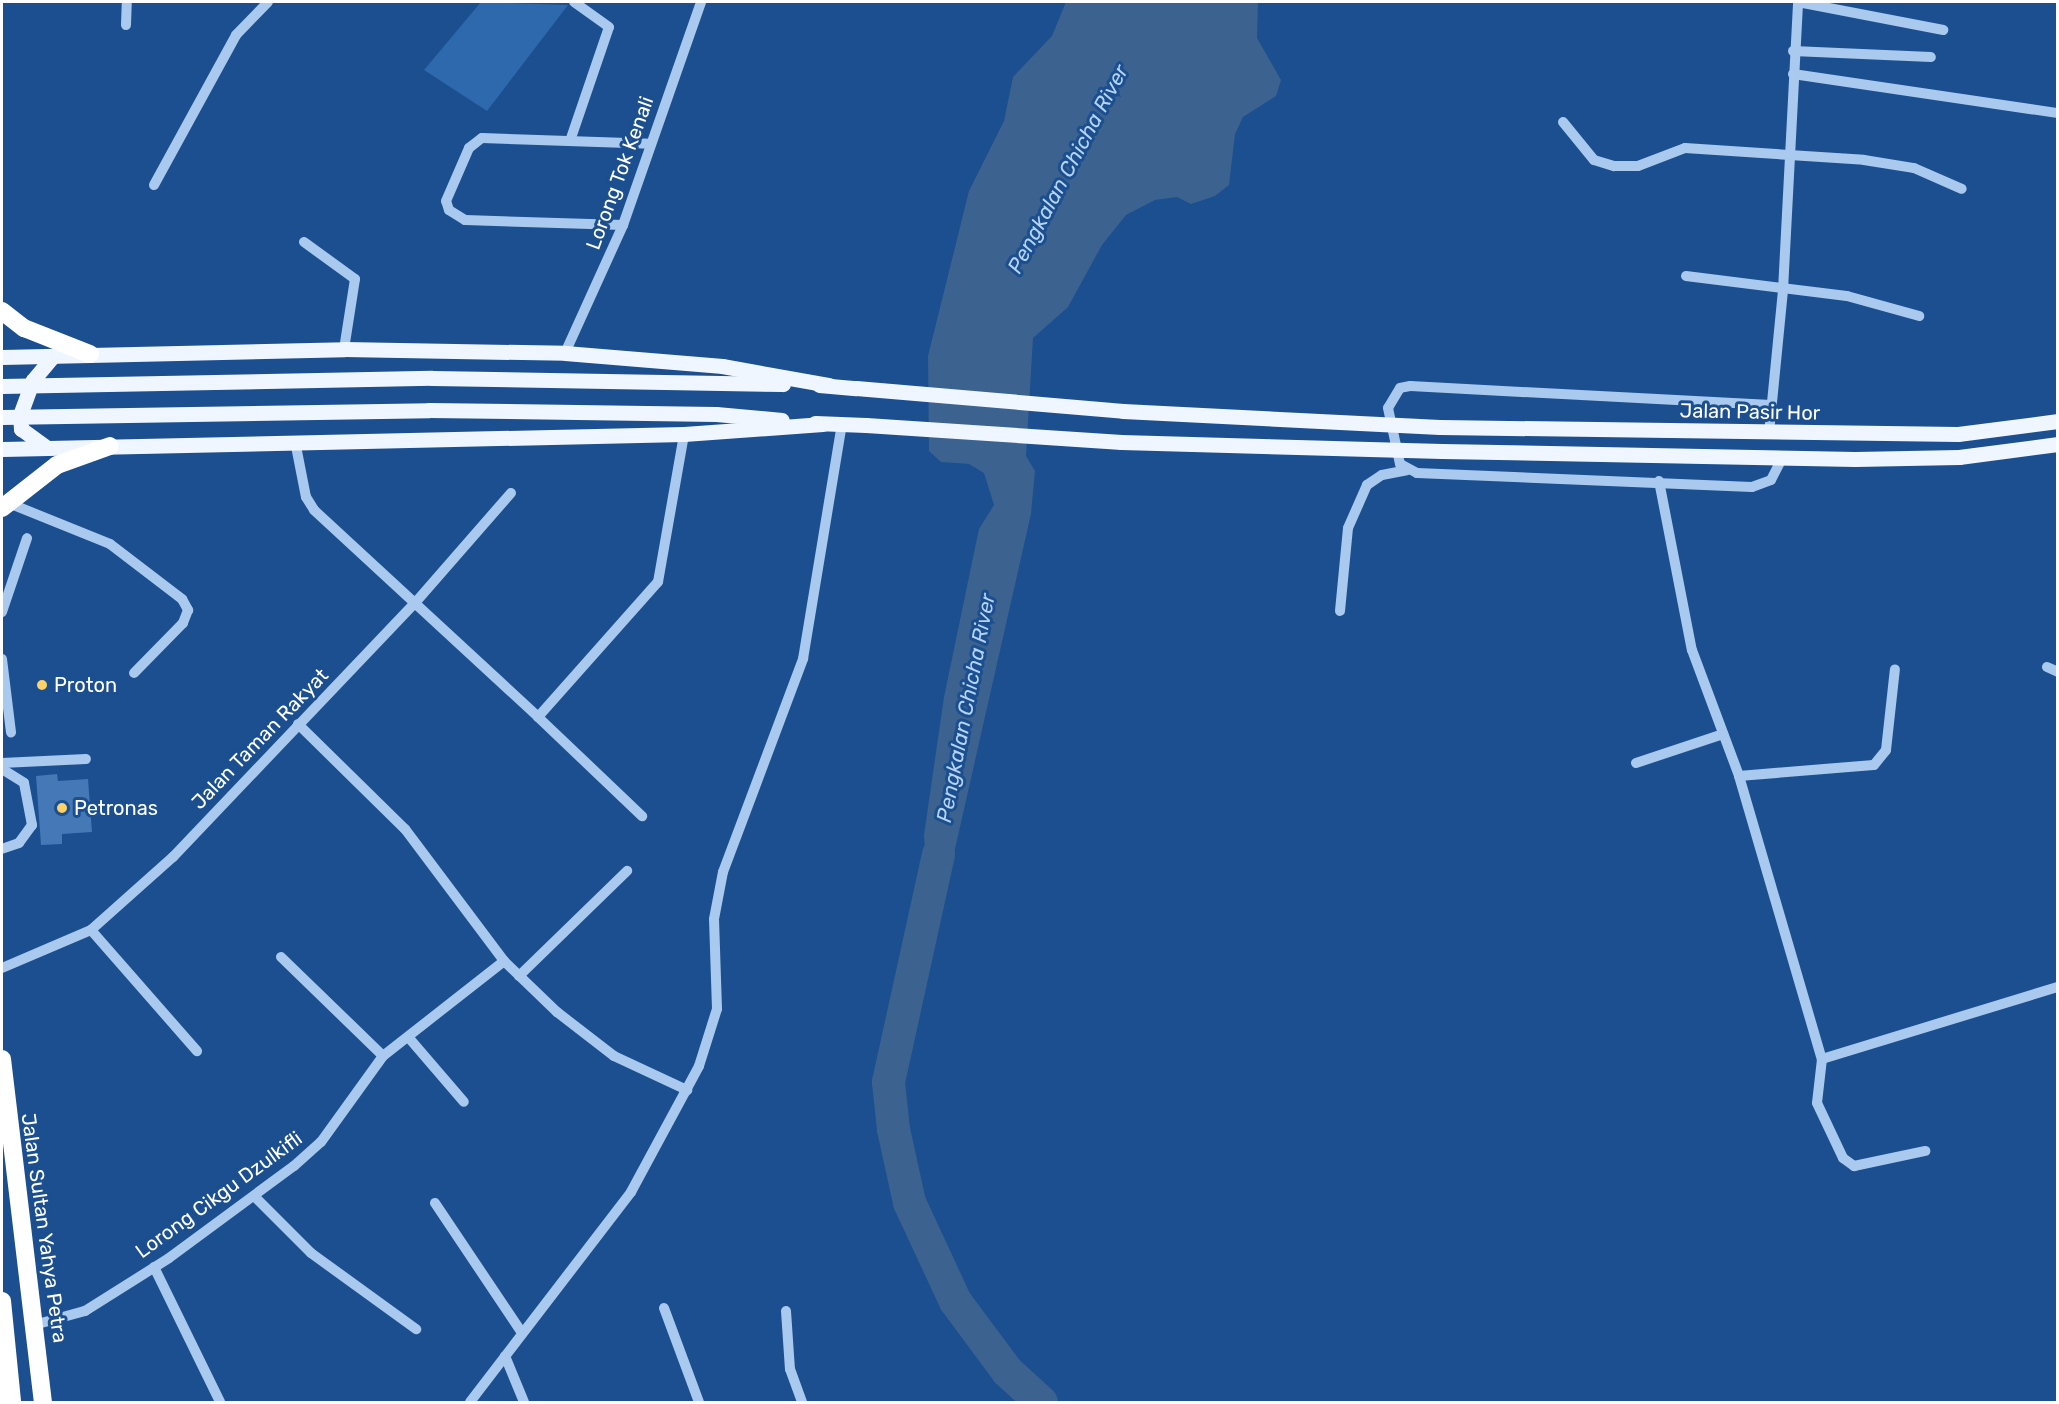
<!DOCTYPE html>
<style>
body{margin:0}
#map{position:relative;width:2059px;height:1404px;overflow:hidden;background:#1b4f8f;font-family:Rubik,sans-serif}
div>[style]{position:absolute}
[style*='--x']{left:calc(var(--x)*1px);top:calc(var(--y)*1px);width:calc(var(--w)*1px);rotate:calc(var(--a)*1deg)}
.green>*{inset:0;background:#2e69ad}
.water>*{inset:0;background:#3c6290}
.river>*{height:33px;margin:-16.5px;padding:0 16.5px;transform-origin:16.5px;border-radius:16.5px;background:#3c6290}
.building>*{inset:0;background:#4478b7}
.minor>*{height:10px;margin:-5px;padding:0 5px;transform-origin:5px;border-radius:5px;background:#a9c9ee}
.major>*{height:15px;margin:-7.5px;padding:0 7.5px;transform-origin:7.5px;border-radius:7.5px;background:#f0f6ff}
.highway>*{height:18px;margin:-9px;padding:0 9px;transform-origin:9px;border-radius:9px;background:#fff}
.major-bridge>*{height:15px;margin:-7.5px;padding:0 7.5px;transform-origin:7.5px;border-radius:7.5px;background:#f0f6ff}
.dots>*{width:16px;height:16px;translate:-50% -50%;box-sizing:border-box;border:3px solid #1b4f8f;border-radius:50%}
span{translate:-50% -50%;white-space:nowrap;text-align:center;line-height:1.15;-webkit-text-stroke:6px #1b4f8f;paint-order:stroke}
.street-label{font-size:20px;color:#fff}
.poi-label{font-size:20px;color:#fff}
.left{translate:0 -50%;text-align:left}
.water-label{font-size:21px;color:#b5d3f5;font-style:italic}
.frame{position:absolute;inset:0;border:3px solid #fff;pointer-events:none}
</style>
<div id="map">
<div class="green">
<div style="clip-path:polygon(481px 2px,568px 5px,487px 111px,424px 70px)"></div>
</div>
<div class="water">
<div style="clip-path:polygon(1066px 2px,1258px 2px,1257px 38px,1281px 80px,1276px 96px,1243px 117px,1235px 134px,1229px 185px,1215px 196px,1191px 204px,1177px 197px,1155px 200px,1126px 215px,1102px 245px,1068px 307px,1033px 338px,1026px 456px,1035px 471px,1031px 514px,950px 871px,929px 902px,924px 835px,944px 697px,979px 529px,994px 505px,984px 473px,969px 464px,941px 462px,929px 451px,928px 356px,969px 191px,1004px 121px,1013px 77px,1052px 36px)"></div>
</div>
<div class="river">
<div style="--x:938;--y:854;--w:233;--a:102.4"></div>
<div style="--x:888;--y:1082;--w:47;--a:83.9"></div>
<div style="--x:893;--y:1129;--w:75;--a:77.6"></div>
<div style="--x:909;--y:1202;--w:109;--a:65.1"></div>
<div style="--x:955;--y:1301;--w:87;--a:53.4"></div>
<div style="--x:1007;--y:1371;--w:46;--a:42.4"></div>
</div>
<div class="building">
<div style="clip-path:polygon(57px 774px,58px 781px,88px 779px,92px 832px,62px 834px,62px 844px,41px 845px,36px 776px)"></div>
</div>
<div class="minor">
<div style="--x:126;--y:25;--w:23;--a:-88"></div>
<div style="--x:1793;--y:51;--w:138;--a:2.5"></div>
<div style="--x:1793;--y:74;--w:268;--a:8.4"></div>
<div style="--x:1563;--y:122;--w:49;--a:50.8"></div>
<div style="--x:1594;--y:160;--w:21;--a:17"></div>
<div style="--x:1614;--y:166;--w:24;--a:0"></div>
<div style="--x:1638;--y:166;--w:50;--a:-21"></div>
<div style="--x:1685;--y:148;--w:179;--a:3.8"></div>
<div style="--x:1864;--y:160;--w:51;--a:9.1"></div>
<div style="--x:1914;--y:168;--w:52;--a:23.6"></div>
<div style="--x:570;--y:141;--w:120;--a:-71.1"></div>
<div style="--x:609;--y:27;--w:43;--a:-144.5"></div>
<div style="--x:154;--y:185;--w:171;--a:-61.3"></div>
<div style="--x:236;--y:35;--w:46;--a:-45.9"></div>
<div style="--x:623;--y:225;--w:158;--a:-178.2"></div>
<div style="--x:465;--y:220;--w:19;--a:-148"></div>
<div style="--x:449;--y:210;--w:9;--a:-108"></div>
<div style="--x:446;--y:201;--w:58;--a:-66.5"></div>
<div style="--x:469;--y:148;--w:16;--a:-38"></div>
<div style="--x:482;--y:138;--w:168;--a:2"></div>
<div style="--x:304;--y:242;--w:63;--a:36"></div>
<div style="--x:355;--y:279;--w:71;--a:98.9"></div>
<div style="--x:1686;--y:276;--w:162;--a:7.1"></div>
<div style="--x:1847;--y:296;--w:75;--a:15.5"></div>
<div style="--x:565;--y:353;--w:141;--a:-65.6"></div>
<div style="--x:623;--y:225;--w:236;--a:-70.7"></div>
<div style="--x:1771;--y:405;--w:361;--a:-177"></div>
<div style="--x:1410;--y:386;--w:10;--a:169"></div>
<div style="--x:1400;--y:388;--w:23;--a:121"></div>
<div style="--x:1388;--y:408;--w:57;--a:77.9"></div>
<div style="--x:1400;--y:464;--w:19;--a:28"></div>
<div style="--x:1417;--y:473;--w:335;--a:2.4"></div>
<div style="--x:1752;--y:487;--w:20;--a:-20"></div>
<div style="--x:1771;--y:480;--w:25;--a:-63"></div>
<div style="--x:1769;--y:433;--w:144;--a:-84.4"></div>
<div style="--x:1783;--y:290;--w:288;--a:-87"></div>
<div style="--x:1798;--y:2;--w:148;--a:10.9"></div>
<div style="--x:295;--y:441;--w:57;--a:78.9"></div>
<div style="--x:306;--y:497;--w:15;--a:58"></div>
<div style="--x:314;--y:510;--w:305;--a:42.7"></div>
<div style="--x:538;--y:717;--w:181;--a:-48.4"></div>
<div style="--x:658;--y:582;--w:150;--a:-80"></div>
<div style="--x:1659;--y:481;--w:172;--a:79"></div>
<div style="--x:1692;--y:650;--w:134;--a:69.5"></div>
<div style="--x:1739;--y:776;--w:295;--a:73.7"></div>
<div style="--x:1822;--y:1059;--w:44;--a:96.5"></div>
<div style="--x:1817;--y:1103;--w:61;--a:64.7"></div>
<div style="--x:1843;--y:1158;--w:14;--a:36"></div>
<div style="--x:1854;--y:1166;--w:73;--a:-11.9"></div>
<div style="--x:6;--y:502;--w:112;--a:22"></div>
<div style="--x:110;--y:544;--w:91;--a:37.4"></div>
<div style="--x:182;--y:599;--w:13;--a:61"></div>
<div style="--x:188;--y:610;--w:14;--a:111"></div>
<div style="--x:183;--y:623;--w:70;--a:134.4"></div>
<div style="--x:1340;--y:611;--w:83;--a:-84.5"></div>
<div style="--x:1348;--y:528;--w:47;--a:-66.2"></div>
<div style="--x:1367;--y:485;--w:18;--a:-34"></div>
<div style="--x:1382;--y:475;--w:25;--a:-11"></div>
<div style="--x:2;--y:612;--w:78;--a:-71.3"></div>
<div style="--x:2;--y:659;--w:74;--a:83"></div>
<div style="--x:2047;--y:667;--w:12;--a:24"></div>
<div style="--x:538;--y:717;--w:144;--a:43.6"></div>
<div style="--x:298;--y:724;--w:150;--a:44.5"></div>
<div style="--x:405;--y:829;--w:165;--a:53.1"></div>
<div style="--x:504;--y:961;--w:74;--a:43.9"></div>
<div style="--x:557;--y:1012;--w:72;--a:37.7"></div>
<div style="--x:614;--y:1056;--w:81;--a:25"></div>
<div style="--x:2;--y:763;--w:84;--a:-2.7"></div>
<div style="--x:1636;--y:763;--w:92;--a:-18.4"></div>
<div style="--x:2;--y:769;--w:26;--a:32"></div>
<div style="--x:24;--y:783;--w:43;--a:79.2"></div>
<div style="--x:32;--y:825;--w:22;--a:126"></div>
<div style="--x:19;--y:843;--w:18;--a:161"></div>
<div style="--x:1739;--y:776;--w:135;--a:-4.7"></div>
<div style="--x:1874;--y:765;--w:19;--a:-51"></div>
<div style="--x:1886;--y:750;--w:81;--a:-83.7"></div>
<div style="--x:91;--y:930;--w:161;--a:48.8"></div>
<div style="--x:281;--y:957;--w:142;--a:44.1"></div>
<div style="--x:2;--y:968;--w:97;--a:-23.1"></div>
<div style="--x:91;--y:930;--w:110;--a:-41.7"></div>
<div style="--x:173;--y:857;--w:351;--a:-46.4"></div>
<div style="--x:415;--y:603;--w:146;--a:-48.9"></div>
<div style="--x:519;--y:976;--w:151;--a:-44.2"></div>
<div style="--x:409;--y:1038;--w:84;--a:49.3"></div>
<div style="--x:1822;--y:1059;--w:247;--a:-17"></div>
<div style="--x:254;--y:1196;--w:81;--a:45"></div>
<div style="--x:311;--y:1253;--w:130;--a:35.9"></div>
<div style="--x:435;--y:1203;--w:156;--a:56.2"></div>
<div style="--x:154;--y:1267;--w:150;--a:63.9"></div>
<div style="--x:664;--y:1308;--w:100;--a:69.6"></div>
<div style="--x:786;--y:1311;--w:58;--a:86.1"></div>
<div style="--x:790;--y:1369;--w:35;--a:70"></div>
<div style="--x:34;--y:1325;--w:53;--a:-15.4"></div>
<div style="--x:85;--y:1311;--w:99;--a:-32.2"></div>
<div style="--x:169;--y:1258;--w:155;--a:-36.4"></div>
<div style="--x:294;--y:1166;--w:36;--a:-42"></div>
<div style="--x:321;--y:1142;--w:106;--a:-54.2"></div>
<div style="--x:383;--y:1056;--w:154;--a:-38.1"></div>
<div style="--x:505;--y:1356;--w:50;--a:67.6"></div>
<div style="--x:470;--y:1402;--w:265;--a:-52.5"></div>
<div style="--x:631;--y:1192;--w:143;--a:-61.6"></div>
<div style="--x:699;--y:1066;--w:60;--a:-72.5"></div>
<div style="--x:717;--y:1009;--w:90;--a:-91.9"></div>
<div style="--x:714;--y:919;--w:48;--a:-79.2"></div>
<div style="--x:723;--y:872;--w:228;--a:-69.4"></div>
<div style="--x:803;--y:659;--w:238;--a:-80.6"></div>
</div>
<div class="major">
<div style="--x:2;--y:357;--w:342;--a:-1.3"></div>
<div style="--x:344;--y:349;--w:221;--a:1"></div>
<div style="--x:565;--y:353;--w:158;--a:4.7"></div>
<div style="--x:722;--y:366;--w:109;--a:10.1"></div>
<div style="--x:432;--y:378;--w:351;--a:1"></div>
<div style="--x:819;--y:385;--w:37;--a:5"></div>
<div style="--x:429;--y:410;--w:287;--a:0.8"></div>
<div style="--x:716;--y:414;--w:66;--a:5.2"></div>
<div style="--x:815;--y:423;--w:51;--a:2.2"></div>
<div style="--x:1440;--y:427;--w:518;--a:0.77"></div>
<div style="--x:1958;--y:434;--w:101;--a:-7.4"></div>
<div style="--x:46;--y:447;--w:31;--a:-144"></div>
<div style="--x:21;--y:429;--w:14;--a:-94"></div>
<div style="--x:20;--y:415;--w:37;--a:-70"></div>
<div style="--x:33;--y:380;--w:31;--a:-50"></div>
<div style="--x:2;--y:449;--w:682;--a:-1.26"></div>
<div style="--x:684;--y:434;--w:139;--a:-4.1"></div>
<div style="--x:1442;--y:451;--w:413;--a:1.1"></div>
<div style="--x:1855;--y:459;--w:104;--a:-1.1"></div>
<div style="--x:1959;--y:457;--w:100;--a:-7.5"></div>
</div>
<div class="highway">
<div style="--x:2;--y:311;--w:28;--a:38"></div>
<div style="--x:24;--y:328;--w:71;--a:21.5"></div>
<div style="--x:2;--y:508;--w:70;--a:-38"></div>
<div style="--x:57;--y:465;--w:56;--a:-19.7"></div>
<div style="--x:2;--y:1059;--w:345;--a:83.2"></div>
<div style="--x:2;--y:1301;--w:101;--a:84.3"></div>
</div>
<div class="major-bridge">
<div style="--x:2;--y:386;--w:430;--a:-1.1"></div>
<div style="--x:856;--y:388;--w:268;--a:4.9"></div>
<div style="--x:1123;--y:411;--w:317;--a:2.9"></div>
<div style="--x:2;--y:417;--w:427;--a:-0.9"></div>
<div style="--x:866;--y:425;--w:256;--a:3.8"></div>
<div style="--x:1121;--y:442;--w:321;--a:1.6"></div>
</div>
<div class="dots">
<div style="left:42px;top:685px;background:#ffd166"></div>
<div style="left:62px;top:808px;background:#ffd166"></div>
</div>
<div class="street-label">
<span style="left:620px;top:173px;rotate:-70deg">Lorong Tok Kenali</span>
<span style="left:1750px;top:412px;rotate:1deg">Jalan Pasir Hor</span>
<span style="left:260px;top:739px;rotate:-46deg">Jalan Taman Rakyat</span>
<span style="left:219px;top:1195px;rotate:-36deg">Lorong Cikgu Dzulkifli</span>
<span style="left:44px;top:1228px;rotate:82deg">Jalan Sultan Yahya Petra</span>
</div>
<div class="poi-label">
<span class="left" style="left:54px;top:685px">Proton</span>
<span class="left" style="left:74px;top:808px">Petronas</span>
</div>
<div class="water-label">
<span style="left:1068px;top:169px;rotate:-62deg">Pengkalan Chicha River</span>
<span style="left:966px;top:708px;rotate:-79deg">Pengkalan Chicha River</span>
</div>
<div class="frame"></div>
</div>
